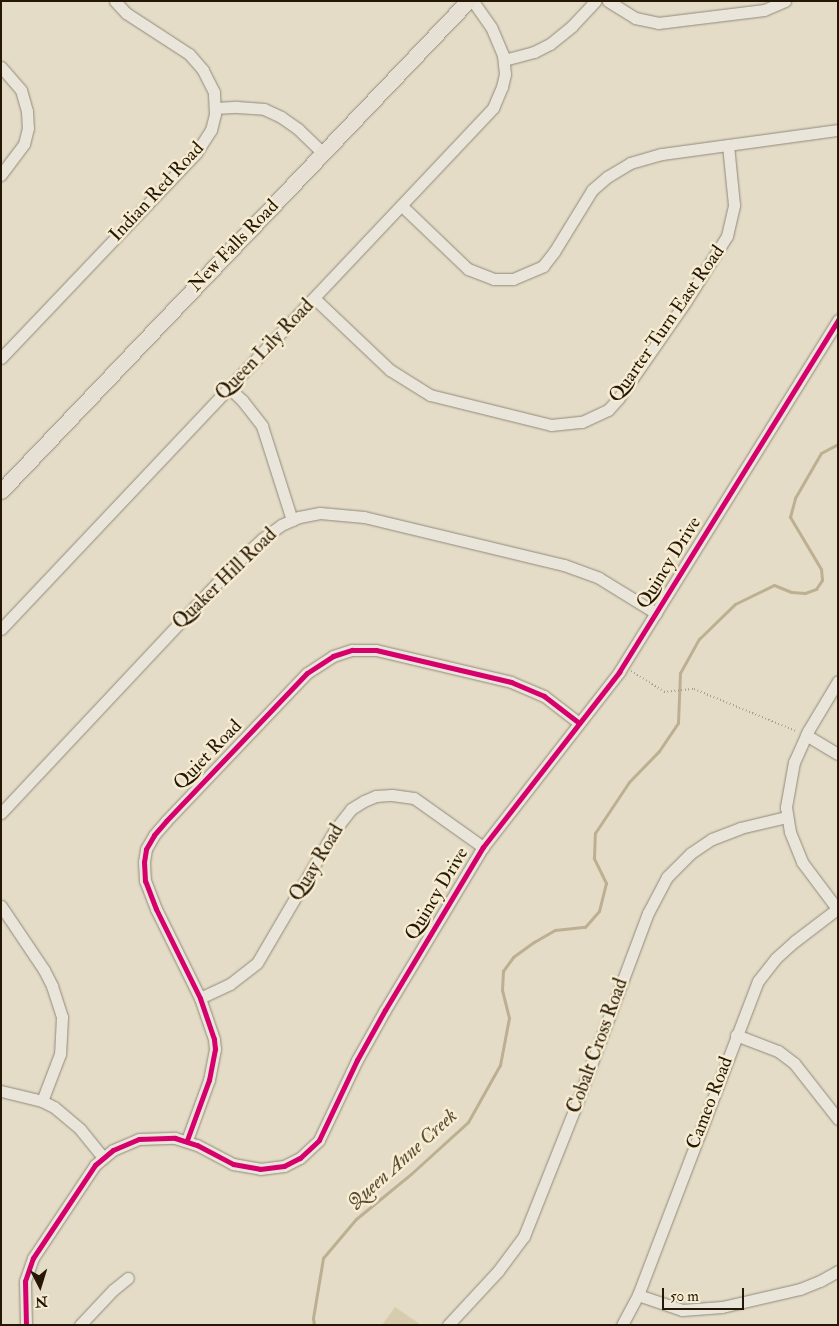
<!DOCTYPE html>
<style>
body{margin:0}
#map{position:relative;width:839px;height:1326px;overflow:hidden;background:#e4dcc6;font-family:"IM FELL Double Pica",serif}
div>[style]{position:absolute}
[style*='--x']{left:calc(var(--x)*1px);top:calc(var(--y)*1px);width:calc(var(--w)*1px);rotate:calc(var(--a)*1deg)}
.green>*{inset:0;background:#d8ccae}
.stream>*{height:3px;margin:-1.5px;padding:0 1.5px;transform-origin:1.5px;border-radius:1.5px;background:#bdb092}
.path>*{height:2px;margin-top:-1px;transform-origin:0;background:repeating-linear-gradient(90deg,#a39e94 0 1px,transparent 0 3.5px)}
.roads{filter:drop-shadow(0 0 1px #908a7c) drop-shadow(0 0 1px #908a7c)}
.minor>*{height:11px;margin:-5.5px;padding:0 5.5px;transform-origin:5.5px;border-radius:5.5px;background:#e9e5da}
.major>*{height:15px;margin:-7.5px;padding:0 7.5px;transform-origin:7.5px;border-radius:7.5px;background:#e6e1d4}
.cycleway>*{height:5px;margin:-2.5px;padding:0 2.5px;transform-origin:2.5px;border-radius:2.5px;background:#d6006c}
span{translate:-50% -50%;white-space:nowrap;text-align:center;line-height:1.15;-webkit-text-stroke:5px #f6ecd2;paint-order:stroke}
.street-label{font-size:19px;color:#261705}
.water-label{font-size:20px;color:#5c4d35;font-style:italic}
.frame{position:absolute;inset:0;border:2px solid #261705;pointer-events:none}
.north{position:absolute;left:15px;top:1261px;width:50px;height:50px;-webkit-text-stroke:4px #f6ecd2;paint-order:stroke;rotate:175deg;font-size:14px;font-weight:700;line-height:20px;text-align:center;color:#261705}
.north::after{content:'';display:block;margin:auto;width:18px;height:22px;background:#261705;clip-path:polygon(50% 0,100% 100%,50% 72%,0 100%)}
.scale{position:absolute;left:662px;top:1288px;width:82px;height:22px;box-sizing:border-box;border:2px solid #261705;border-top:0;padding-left:6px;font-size:15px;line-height:18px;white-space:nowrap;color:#261705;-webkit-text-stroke:4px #f6ecd2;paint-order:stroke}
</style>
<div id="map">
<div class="green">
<div style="clip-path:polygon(395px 1307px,421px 1325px,382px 1325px)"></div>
</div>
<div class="stream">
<div style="--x:314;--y:1325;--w:7;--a:-98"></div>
<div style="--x:313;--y:1318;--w:61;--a:-80.5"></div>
<div style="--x:323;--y:1258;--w:51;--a:-49.8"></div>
<div style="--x:356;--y:1219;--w:72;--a:-39.4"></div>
<div style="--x:412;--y:1173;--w:76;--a:-42.3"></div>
<div style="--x:468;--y:1122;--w:65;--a:-60.7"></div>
<div style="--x:500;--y:1065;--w:48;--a:-79.2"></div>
<div style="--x:509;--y:1018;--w:29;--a:-104"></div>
<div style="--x:502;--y:990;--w:19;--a:-87"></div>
<div style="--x:503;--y:971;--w:17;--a:-54"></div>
<div style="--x:513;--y:957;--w:26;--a:-36"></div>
<div style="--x:534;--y:942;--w:24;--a:-30"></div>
<div style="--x:555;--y:930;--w:30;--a:-6"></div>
<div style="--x:585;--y:927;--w:21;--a:-49"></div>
<div style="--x:599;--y:911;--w:29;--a:-76"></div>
<div style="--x:606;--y:883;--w:28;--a:-116"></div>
<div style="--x:594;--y:858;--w:25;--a:-88"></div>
<div style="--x:595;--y:833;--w:61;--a:-56.3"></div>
<div style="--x:629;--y:782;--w:43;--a:-45.9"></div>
<div style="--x:659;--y:751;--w:34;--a:-56"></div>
<div style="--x:678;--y:723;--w:50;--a:-87.7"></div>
<div style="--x:680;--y:673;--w:39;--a:-61"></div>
<div style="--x:699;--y:639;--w:50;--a:-44.2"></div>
<div style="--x:735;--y:604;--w:43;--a:-26"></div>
<div style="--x:774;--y:585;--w:18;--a:22"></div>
<div style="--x:791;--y:592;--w:14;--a:4"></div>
<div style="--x:805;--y:593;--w:12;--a:-20"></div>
<div style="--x:816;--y:589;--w:11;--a:-56"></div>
<div style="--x:822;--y:580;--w:11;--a:-95"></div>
<div style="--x:821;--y:569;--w:61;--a:-120.8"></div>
<div style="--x:790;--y:517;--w:20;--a:-75"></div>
<div style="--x:795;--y:498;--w:52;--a:-60"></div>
<div style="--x:821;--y:453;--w:19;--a:-28"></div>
</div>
<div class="path">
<div style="--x:631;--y:671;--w:39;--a:32"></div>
<div style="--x:664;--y:692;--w:30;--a:-6"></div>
<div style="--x:694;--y:689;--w:110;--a:22.4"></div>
</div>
<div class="roads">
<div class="minor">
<div style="--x:608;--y:1;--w:32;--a:32"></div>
<div style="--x:635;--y:18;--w:24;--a:12"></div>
<div style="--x:658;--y:23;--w:107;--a:-7"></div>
<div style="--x:764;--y:10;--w:23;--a:-23"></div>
<div style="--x:504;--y:60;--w:31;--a:-15"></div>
<div style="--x:534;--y:52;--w:18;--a:-27"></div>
<div style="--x:550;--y:44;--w:28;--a:-39"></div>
<div style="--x:572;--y:26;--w:34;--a:-47"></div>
<div style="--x:1;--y:67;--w:30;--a:49"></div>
<div style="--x:21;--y:90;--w:22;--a:74"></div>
<div style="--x:27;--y:111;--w:17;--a:87"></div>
<div style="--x:28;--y:128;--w:16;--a:104"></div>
<div style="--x:24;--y:144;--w:39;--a:127"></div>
<div style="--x:215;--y:108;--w:22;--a:-3"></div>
<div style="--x:237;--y:107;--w:27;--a:4"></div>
<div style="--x:264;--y:109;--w:19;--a:25"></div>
<div style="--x:281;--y:117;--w:21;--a:35"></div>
<div style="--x:298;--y:129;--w:35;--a:44"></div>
<div style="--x:402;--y:206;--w:91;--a:43.7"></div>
<div style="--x:468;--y:269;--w:28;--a:21"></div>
<div style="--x:494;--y:279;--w:19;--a:0"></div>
<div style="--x:513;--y:279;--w:33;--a:-23"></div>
<div style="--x:543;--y:266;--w:18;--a:-52"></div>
<div style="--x:554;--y:252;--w:73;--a:-58.5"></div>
<div style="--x:592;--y:190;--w:20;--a:-41"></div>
<div style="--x:607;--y:177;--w:27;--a:-31"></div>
<div style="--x:630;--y:163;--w:33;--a:-16"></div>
<div style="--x:662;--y:154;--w:178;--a:-7.8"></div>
<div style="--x:314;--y:298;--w:105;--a:43.5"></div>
<div style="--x:390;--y:370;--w:47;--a:32"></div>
<div style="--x:430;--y:395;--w:125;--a:13.9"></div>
<div style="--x:551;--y:425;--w:31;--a:-6"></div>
<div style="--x:582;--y:422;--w:29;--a:-25"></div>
<div style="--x:608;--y:410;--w:15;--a:-48"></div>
<div style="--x:618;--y:399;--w:119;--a:-55.2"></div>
<div style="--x:686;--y:301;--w:77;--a:-57.8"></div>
<div style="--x:727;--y:236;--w:32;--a:-77"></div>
<div style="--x:734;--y:205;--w:60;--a:-95.7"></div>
<div style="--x:1;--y:358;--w:283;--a:-46.4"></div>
<div style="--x:196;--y:153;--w:27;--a:-57"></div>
<div style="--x:211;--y:130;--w:16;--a:-76"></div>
<div style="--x:215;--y:114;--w:22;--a:-93"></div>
<div style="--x:214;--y:92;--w:25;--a:-117"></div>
<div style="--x:203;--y:70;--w:21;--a:-131"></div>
<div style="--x:189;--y:54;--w:75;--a:-146.9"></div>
<div style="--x:126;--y:13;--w:16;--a:-133"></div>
<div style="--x:229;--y:388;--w:18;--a:43"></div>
<div style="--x:242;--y:400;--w:33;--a:52"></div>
<div style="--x:262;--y:426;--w:99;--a:72.3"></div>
<div style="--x:1;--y:629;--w:717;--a:-46.64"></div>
<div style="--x:493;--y:108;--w:23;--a:-67"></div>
<div style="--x:502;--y:87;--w:13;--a:-77"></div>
<div style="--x:505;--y:74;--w:19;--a:-96"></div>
<div style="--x:503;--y:55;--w:30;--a:-113"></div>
<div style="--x:491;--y:27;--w:32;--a:-125"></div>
<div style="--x:838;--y:681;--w:58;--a:121"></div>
<div style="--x:808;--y:731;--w:34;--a:114"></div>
<div style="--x:794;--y:762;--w:46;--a:100.1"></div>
<div style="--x:786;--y:807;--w:25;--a:81"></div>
<div style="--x:790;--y:832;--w:32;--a:68"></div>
<div style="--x:802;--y:862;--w:60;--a:53.1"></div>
<div style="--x:806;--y:735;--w:37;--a:31"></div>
<div style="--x:1;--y:813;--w:336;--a:-46.8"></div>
<div style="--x:231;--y:568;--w:42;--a:-43.1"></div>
<div style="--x:262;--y:539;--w:24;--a:-36"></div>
<div style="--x:281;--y:525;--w:20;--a:-24"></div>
<div style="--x:299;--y:517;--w:21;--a:-11"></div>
<div style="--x:320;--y:513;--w:44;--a:5.2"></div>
<div style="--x:364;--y:517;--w:206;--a:13.5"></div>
<div style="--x:564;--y:565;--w:37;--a:20"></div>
<div style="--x:599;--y:578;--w:67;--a:31.6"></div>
<div style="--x:1;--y:906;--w:77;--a:56.1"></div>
<div style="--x:44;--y:970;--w:18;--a:63"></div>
<div style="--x:52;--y:986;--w:33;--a:72"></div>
<div style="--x:62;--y:1017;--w:37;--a:93"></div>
<div style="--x:60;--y:1054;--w:50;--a:111"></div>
<div style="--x:200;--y:998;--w:33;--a:-25"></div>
<div style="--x:230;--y:984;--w:34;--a:-38"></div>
<div style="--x:257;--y:963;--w:153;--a:-59.7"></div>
<div style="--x:334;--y:831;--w:28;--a:-52"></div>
<div style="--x:351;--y:809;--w:15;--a:-32"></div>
<div style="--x:364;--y:801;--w:13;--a:-23"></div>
<div style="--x:376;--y:796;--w:16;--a:-4"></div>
<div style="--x:392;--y:795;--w:22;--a:8"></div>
<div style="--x:414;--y:798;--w:85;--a:35.4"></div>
<div style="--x:736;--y:1035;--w:45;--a:20.9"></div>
<div style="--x:778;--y:1051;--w:20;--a:37"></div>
<div style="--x:794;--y:1063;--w:71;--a:51.8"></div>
<div style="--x:1;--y:1091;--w:42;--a:13.7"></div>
<div style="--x:42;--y:1101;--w:13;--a:27"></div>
<div style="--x:54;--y:1107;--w:34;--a:40"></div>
<div style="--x:80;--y:1129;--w:36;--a:51"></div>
<div style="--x:187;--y:1140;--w:64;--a:-69.9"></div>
<div style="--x:209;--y:1080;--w:32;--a:-79"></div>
<div style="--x:215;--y:1049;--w:10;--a:-96"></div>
<div style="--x:214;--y:1039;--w:43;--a:-108.9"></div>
<div style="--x:200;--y:998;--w:99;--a:-116.3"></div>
<div style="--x:156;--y:909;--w:30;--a:-111"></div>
<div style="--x:145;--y:881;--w:19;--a:-93"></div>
<div style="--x:144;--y:862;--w:13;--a:-81"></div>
<div style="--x:146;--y:849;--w:16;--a:-60"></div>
<div style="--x:154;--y:835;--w:18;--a:-49"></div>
<div style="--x:166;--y:821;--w:204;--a:-46.4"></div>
<div style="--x:307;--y:673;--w:31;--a:-33"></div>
<div style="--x:333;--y:656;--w:20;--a:-18"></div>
<div style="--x:352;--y:650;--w:24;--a:0"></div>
<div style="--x:376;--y:650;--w:139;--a:13.3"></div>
<div style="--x:511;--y:682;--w:36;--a:23"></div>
<div style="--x:544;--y:696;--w:44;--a:37.6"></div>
<div style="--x:638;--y:1295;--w:46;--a:18.8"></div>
<div style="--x:682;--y:1310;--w:40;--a:-4.3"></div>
<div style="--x:722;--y:1307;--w:80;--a:-13"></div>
<div style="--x:800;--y:1289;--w:22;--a:-22"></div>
<div style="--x:820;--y:1281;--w:21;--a:-29"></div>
<div style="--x:26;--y:1325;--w:44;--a:-91.3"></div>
<div style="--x:25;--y:1281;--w:24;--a:-71"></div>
<div style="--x:33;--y:1258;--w:112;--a:-56.3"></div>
<div style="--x:95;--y:1165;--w:23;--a:-40"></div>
<div style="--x:113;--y:1150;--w:28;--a:-23"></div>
<div style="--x:139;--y:1139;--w:36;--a:-2"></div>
<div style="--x:175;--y:1138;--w:23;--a:18"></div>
<div style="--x:197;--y:1145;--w:41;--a:27.8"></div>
<div style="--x:233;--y:1164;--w:27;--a:10"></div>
<div style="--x:260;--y:1169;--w:24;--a:-7"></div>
<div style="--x:284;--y:1166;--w:18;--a:-27"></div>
<div style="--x:300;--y:1158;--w:26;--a:-43"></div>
<div style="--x:319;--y:1140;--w:89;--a:-64.6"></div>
<div style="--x:357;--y:1060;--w:57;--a:-60.8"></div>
<div style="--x:385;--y:1010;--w:190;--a:-59"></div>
<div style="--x:483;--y:847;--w:222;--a:-52.1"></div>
<div style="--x:619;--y:672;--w:415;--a:-58.1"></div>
<div style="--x:80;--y:1325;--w:48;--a:-46.7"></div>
<div style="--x:113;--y:1290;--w:19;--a:-39"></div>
<div style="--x:448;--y:1325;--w:74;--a:-47.2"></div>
<div style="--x:498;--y:1271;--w:44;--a:-53.4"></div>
<div style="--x:524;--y:1236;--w:138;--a:-68.3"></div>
<div style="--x:575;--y:1108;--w:208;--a:-69.5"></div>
<div style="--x:648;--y:913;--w:41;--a:-62.2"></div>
<div style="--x:667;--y:877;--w:34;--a:-45"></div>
<div style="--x:691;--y:853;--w:25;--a:-34"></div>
<div style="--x:712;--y:839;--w:30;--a:-21"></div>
<div style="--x:740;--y:828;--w:47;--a:-13.4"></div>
<div style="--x:622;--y:1325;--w:34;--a:-62"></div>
<div style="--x:638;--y:1295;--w:336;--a:-69.1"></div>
<div style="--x:758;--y:981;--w:29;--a:-52"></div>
<div style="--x:776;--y:958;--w:25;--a:-42"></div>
<div style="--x:795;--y:941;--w:53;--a:-37.3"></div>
</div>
<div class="major">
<div style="--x:1;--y:491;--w:677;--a:-46.38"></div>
</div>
</div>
<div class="cycleway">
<div style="--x:187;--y:1140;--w:64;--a:-69.9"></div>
<div style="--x:209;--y:1080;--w:32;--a:-79"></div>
<div style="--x:215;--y:1049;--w:10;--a:-96"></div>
<div style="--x:214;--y:1039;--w:43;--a:-108.9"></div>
<div style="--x:200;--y:998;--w:99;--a:-116.3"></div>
<div style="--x:156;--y:909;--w:30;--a:-111"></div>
<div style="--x:145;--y:881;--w:19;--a:-93"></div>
<div style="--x:144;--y:862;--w:13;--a:-81"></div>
<div style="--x:146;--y:849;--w:16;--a:-60"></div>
<div style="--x:154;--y:835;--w:18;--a:-49"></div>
<div style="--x:166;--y:821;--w:204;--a:-46.4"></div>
<div style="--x:307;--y:673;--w:31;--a:-33"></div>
<div style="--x:333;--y:656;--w:20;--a:-18"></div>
<div style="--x:352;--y:650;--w:24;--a:0"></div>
<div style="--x:376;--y:650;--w:139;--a:13.3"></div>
<div style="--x:511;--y:682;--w:36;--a:23"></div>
<div style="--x:544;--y:696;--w:44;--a:37.6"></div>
<div style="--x:26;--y:1325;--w:44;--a:-91.3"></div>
<div style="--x:25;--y:1281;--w:24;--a:-71"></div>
<div style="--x:33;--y:1258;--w:112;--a:-56.3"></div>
<div style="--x:95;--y:1165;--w:23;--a:-40"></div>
<div style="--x:113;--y:1150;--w:28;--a:-23"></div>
<div style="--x:139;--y:1139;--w:36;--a:-2"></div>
<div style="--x:175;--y:1138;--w:23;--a:18"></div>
<div style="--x:197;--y:1145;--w:41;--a:27.8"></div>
<div style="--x:233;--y:1164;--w:27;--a:10"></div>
<div style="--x:260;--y:1169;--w:24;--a:-7"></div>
<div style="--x:284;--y:1166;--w:18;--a:-27"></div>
<div style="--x:300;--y:1158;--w:26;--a:-43"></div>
<div style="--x:319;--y:1140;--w:89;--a:-64.6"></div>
<div style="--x:357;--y:1060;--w:57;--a:-60.8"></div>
<div style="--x:385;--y:1010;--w:190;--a:-59"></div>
<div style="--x:483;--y:847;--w:222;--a:-52.1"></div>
<div style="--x:619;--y:672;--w:415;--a:-58.1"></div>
</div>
<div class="street-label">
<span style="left:157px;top:192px;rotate:-47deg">Indian Red Road</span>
<span style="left:234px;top:246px;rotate:-46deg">New Falls Road</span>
<span style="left:667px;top:324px;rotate:-55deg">Quarter Turn East Road</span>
<span style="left:265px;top:350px;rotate:-46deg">Queen Lily Road</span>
<span style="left:669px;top:563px;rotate:-58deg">Quincy Drive</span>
<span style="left:225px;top:579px;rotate:-44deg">Quaker Hill Road</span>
<span style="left:208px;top:755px;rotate:-46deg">Quiet Road</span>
<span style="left:317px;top:863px;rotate:-59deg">Quay Road</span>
<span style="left:437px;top:894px;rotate:-59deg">Quincy Drive</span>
<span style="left:598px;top:1046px;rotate:-70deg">Cobalt Cross Road</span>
<span style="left:710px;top:1103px;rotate:-69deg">Cameo Road</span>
</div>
<div class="water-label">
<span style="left:402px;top:1159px;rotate:-42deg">Queen Anne Creek</span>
</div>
<div class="frame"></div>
<div class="north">N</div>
<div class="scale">50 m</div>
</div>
